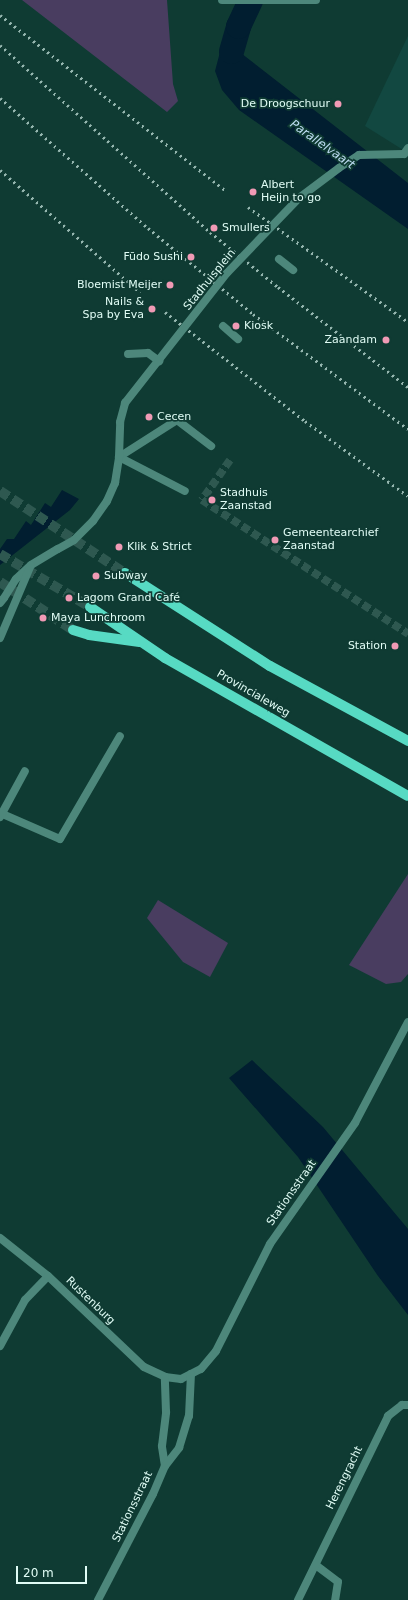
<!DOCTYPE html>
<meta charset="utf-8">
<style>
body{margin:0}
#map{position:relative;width:408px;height:1600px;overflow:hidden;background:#0f3b33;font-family:"DejaVu Sans",sans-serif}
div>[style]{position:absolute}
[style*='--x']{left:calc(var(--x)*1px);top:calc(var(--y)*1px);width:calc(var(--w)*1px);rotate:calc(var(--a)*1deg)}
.built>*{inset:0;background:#124841}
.green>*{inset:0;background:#493d60}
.water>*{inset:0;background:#011e30}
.canal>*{height:25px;margin:-12.5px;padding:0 12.5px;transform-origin:12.5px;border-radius:12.5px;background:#011e30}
.pedestrian-tunnel>*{height:8px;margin-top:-4px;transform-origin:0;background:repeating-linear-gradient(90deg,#2e5850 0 8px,transparent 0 12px)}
.primary-tunnel>*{height:10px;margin-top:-5px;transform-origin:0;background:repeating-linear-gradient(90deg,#2e5850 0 10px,transparent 0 15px)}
.pedestrian>*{height:8px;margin:-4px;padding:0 4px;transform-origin:4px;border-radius:4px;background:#4d877b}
.minor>*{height:8px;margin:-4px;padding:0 4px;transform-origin:4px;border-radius:4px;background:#4d877b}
.tertiary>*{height:8px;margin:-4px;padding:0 4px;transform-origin:4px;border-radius:4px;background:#4d877b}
.primary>*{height:10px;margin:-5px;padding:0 5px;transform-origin:5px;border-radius:5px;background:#57dac3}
.rail>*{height:3px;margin-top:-1.5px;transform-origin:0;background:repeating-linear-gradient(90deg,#95b6af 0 2px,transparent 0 6px)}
.pedestrian-bridge>*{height:8px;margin:-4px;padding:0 4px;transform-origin:4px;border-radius:4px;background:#4d877b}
.dots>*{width:11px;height:11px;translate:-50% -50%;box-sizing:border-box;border:2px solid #0f3b33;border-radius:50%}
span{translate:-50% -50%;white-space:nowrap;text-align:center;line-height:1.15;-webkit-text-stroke:3.5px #0f3b33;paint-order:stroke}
.poi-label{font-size:11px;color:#e0fcf5}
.right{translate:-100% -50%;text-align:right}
.left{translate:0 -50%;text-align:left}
.street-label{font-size:11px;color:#e0fcf5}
.water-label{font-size:12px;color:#beddf3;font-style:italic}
.scale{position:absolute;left:16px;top:1566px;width:71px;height:18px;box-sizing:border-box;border:2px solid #e0fcf5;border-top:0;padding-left:5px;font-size:12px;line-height:14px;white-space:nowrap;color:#e0fcf5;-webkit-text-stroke:3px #0f3b33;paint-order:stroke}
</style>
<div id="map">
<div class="built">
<div style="clip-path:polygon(408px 36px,408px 153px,365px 126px)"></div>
</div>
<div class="green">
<div style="clip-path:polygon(22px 0,167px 0,173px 84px,178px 101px,167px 112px)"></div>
<div style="clip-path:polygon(408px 874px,408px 974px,401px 982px,386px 984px,349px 965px)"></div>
<div style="clip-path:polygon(158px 900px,228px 943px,210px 977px,183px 962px,147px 918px)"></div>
</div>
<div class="water">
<div style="clip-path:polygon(236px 16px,249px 22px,237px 50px,408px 183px,408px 229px,239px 110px,222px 90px,215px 71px,224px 37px,227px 37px)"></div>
<div style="clip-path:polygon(62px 490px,79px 499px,70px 510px,0 565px,0 549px,7px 539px,14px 539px,26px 521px,31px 525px,45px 503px,51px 507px)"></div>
<div style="clip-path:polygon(252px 1060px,323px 1127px,408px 1229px,408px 1315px,378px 1276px,298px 1157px,229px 1078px)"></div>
</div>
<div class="canal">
<div style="--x:231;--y:51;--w:26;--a:-74"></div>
<div style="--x:238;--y:26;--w:29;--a:-65"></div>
</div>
<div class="pedestrian-tunnel">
<div style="--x:230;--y:460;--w:49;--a:125"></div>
<div style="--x:202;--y:500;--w:246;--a:33"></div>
</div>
<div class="primary-tunnel">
<div style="--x:0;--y:491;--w:149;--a:33.3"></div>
<div style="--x:0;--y:554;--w:104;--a:30.5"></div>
<div style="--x:0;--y:582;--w:87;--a:33.3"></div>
</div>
<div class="pedestrian">
<div style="--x:404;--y:154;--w:7;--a:-56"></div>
<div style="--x:279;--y:259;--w:18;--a:38"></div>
<div style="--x:223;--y:326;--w:20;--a:41"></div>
<div style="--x:128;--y:354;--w:20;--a:-3"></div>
<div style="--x:148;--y:353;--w:14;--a:36"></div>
<div style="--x:119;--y:457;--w:69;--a:-32.5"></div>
<div style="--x:177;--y:420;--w:43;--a:37.4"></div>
<div style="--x:119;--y:457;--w:74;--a:27.3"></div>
<div style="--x:115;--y:483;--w:26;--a:-81"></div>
<div style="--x:31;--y:565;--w:31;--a:-31"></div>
<div style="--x:0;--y:603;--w:6;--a:-51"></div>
<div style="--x:0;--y:813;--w:65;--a:23.4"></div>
<div style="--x:60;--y:839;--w:119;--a:-59.8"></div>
</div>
<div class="minor">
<div style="--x:0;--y:1346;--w:52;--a:-61.5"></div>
<div style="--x:25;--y:1300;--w:33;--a:-46"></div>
<div style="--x:317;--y:1566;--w:26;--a:37"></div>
<div style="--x:338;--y:1582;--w:18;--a:99"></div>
<div style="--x:298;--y:1600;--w:205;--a:-63.9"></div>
<div style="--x:388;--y:1416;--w:18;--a:-38"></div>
<div style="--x:402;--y:1405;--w:6;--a:0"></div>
</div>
<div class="tertiary">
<div style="--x:222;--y:0;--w:94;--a:0"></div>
<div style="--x:0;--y:1238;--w:61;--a:38.4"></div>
<div style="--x:48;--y:1276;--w:132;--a:43.5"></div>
<div style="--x:144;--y:1367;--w:23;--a:25"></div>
<div style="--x:165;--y:1377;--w:16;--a:7"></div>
<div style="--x:181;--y:1379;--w:22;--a:-27"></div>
<div style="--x:201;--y:1369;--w:23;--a:-50"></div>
<div style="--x:216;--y:1351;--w:120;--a:-63.2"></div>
<div style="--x:270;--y:1244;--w:148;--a:-54.9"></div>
<div style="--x:355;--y:1123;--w:114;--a:-62.3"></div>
<div style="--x:165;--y:1466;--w:20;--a:-99"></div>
<div style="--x:162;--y:1446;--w:34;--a:-83"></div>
<div style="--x:166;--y:1412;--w:35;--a:-92"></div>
<div style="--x:98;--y:1600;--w:119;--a:-62.6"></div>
<div style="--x:153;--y:1494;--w:30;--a:-67"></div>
<div style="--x:165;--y:1466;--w:23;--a:-52"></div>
<div style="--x:179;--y:1448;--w:34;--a:-73"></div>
<div style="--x:189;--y:1416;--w:42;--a:-87.3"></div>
</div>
<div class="primary">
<div style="--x:125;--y:573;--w:172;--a:32.7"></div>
<div style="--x:270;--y:666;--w:157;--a:28.5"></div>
<div style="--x:90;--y:607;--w:91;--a:34.2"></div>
<div style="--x:165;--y:658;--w:279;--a:29.6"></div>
<div style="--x:73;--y:630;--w:17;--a:17"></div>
<div style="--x:89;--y:635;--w:51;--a:7.8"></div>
</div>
<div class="rail">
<div style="--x:0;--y:15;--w:286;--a:37.9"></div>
<div style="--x:0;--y:45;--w:281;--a:41.7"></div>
<div style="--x:210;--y:232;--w:87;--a:39"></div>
<div style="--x:278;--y:287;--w:164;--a:37.6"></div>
<div style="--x:0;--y:98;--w:197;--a:41.3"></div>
<div style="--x:148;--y:228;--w:136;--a:39.3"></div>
<div style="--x:253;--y:314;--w:193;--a:36.6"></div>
<div style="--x:0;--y:170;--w:186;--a:41.1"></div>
<div style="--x:248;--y:207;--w:197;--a:35.7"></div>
<div style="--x:165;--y:312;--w:177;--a:37.9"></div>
<div style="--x:305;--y:421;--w:127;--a:36.1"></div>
</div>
<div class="pedestrian-bridge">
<div style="--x:119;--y:457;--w:35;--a:-88"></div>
<div style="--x:120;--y:422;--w:20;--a:-75"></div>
<div style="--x:125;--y:403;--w:165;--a:-51.9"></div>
<div style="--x:227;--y:273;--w:104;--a:-46.2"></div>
<div style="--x:299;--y:198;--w:50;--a:-36.9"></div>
<div style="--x:339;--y:168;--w:24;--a:-33"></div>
<div style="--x:359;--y:155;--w:45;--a:-1.3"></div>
<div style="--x:58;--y:549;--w:18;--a:-29"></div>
<div style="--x:74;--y:540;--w:27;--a:-45"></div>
<div style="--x:93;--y:521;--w:24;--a:-55"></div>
<div style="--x:107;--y:501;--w:20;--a:-66"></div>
<div style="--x:4;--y:598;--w:22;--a:-58"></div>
<div style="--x:16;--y:579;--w:18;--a:-43"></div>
<div style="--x:0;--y:638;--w:79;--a:-67"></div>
<div style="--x:0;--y:817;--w:52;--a:-61.5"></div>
</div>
<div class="dots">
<div style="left:338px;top:104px;background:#f09ab5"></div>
<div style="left:253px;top:192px;background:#f09ab5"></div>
<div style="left:214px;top:228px;background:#f09ab5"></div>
<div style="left:191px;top:257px;background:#f09ab5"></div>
<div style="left:170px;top:285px;background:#f09ab5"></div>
<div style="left:152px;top:309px;background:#f09ab5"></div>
<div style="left:236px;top:326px;background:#f09ab5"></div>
<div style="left:386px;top:340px;background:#f09ab5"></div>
<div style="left:149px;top:417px;background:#f09ab5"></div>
<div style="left:212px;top:500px;background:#f09ab5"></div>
<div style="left:275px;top:540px;background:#f09ab5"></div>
<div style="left:119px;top:547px;background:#f09ab5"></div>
<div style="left:96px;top:576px;background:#f09ab5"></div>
<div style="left:69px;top:598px;background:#f09ab5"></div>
<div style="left:43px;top:618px;background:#f09ab5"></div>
<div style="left:395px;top:646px;background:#f09ab5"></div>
</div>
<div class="poi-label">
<span class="right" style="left:330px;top:104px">De Droogschuur</span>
<span class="left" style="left:261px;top:192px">Albert<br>Heijn to go</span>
<span class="left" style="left:222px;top:228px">Smullers</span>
<span class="right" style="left:183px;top:257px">Fūdo Sushi</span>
<span class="right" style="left:162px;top:285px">Bloemist Meijer</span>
<span class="right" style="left:144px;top:309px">Nails &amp;<br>Spa by Eva</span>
<span class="left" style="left:244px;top:326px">Kiosk</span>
<span class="right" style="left:377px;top:340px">Zaandam</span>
<span class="left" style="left:157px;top:417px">Cecen</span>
<span class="left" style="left:220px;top:500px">Stadhuis<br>Zaanstad</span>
<span class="left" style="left:283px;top:540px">Gemeentearchief<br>Zaanstad</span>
<span class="left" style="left:127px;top:547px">Klik &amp; Strict</span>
<span class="left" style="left:104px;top:576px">Subway</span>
<span class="left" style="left:77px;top:598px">Lagom Grand Café</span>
<span class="left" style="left:51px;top:618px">Maya Lunchroom</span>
<span class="right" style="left:387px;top:646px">Station</span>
</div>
<div class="street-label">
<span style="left:210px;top:280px;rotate:-51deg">Stadhuisplein</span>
<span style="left:253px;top:694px;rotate:30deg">Provincialeweg</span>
<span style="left:292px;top:1193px;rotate:-55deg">Stationsstraat</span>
<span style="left:90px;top:1301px;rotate:44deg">Rustenburg</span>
<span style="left:345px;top:1478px;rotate:-64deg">Herengracht</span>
<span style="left:133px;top:1507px;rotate:-64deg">Stationsstraat</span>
</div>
<div class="water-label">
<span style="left:322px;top:145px;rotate:35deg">Parallelvaart</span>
</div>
<div class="scale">20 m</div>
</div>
